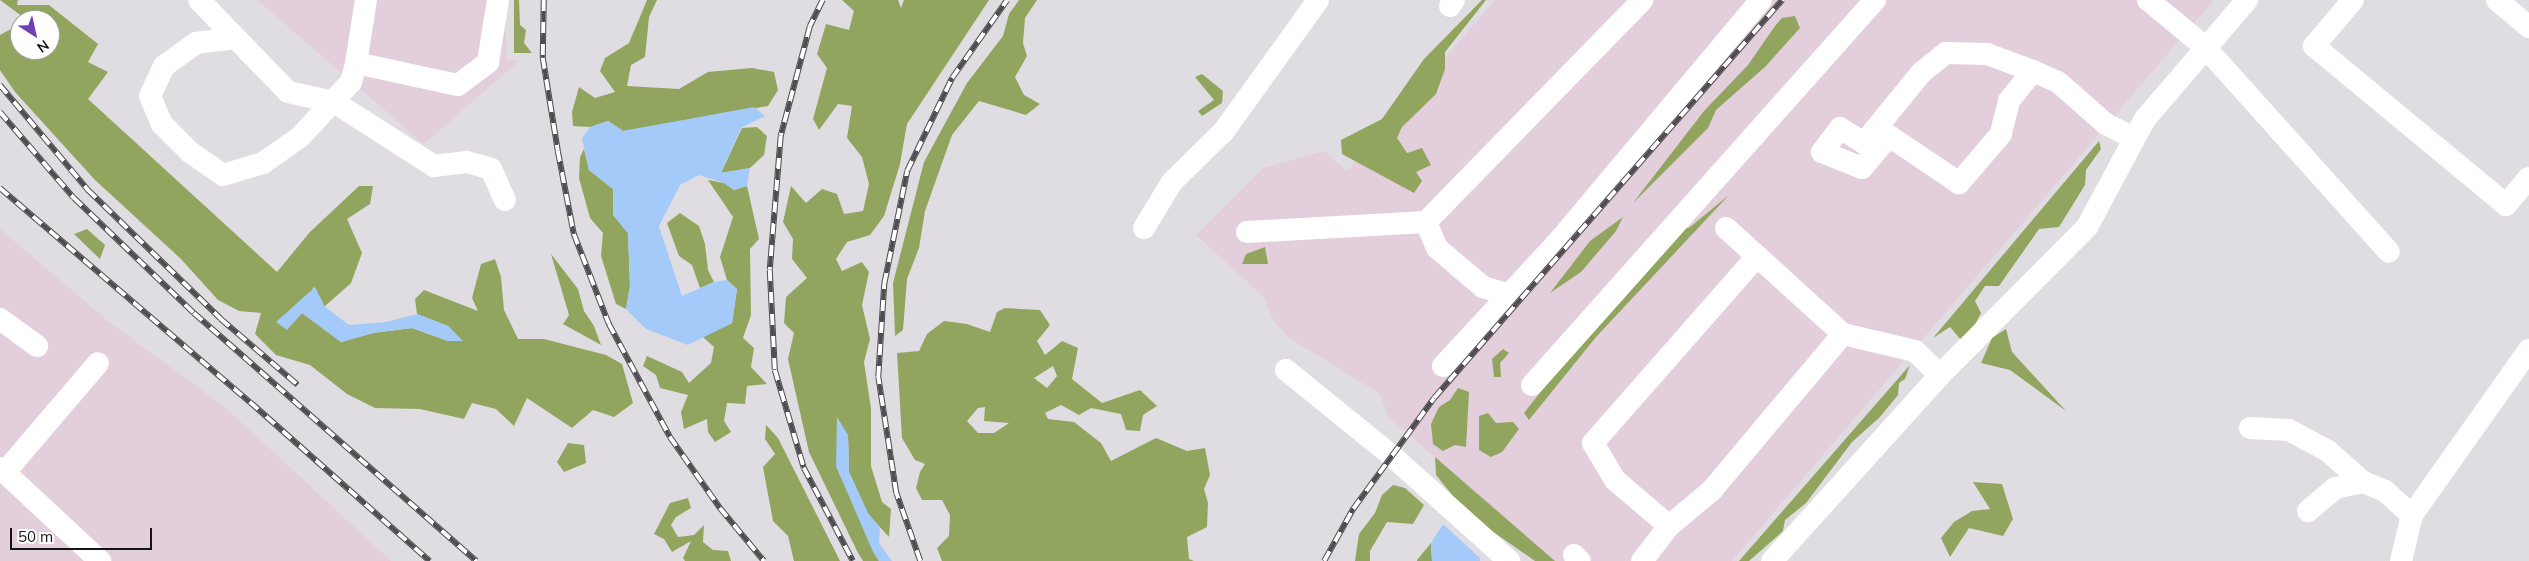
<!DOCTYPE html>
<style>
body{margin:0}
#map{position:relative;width:2529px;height:561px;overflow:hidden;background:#e0dde2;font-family:Mulish,sans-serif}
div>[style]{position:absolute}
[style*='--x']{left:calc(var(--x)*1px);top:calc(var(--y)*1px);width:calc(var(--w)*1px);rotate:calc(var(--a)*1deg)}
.industrial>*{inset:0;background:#e3cedc}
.forest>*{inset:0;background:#91a55f}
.water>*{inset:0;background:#a4caf9}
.minor>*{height:22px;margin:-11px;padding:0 11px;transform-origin:11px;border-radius:11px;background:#fff}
.rail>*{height:5.5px;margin-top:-2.75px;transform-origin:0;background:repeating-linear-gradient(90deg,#fff 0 11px,#4f4d50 0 22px);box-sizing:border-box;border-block:1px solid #4f4d50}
span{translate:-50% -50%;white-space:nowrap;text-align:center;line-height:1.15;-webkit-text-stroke:4px #fff;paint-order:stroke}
.north{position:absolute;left:10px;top:10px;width:50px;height:50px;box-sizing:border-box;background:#fff;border:1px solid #a1a1a1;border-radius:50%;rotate:145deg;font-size:14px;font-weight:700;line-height:20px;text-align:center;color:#141315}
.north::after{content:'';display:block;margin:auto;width:18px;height:22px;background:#723eb6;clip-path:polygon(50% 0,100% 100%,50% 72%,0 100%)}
.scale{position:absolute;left:10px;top:528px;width:142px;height:22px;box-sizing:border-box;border:2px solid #141315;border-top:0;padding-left:6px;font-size:15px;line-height:18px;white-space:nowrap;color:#141315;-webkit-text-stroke:4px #fff;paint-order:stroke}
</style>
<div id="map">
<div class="industrial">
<div style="clip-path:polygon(257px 0,504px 0,507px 60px,519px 61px,424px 144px)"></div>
<div style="clip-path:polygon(1495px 0,2214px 0,1732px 561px,1555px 561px,1388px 417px,1380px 394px,1288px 337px,1273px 320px,1264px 297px,1196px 235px,1263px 168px,1324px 151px,1347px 171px)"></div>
<div style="clip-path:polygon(0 229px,108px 321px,227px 409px,391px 561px,0 561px)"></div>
</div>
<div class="forest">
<div style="clip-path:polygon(0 0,18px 0,17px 5px,49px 5px,98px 44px,88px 62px,108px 72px,88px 99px,277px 272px,310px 232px,359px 186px,373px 186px,370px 204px,347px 219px,362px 253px,351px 283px,324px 307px,314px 287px,286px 330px,302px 313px,341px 342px,373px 333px,412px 328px,448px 341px,462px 341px,448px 326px,417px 314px,415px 299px,424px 290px,478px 311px,472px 298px,481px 264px,495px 259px,501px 277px,504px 310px,518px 339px,544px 339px,606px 355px,622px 364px,633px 403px,614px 417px,593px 410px,572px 428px,527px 398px,514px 426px,496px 409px,472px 403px,464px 419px,420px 409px,375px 408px,347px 394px,310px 365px,276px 355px,255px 334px,261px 313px,239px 311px,218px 300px,181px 259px,95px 180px,15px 92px,0 70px,0 35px,20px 24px,20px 50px,50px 50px,50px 20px,27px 20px)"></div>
<div style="clip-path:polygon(514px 0,519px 0,520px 25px,526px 30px,524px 43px,532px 53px,514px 53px)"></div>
<div style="clip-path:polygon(647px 0,657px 0,649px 17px,645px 57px,631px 65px,627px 86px,679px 89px,708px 72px,752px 68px,774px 72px,778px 90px,768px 106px,623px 131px,608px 121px,590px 127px,573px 126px,572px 112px,579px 87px,595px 98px,615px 92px,600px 71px,605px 58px,629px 43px)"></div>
<div style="clip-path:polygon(842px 0,898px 0,901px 8px,904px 0,989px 0,907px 124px,900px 164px,884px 216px,870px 235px,847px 242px,836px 259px,842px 271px,862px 262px,869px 272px,862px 305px,870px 339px,864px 362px,871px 409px,871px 466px,882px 502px,891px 509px,889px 537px,868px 514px,849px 472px,848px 435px,836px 466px,879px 561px,863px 561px,858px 553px,809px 452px,788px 359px,794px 333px,784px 323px,786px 297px,807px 278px,792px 259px,793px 239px,783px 222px,791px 186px,806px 203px,822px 189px,837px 194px,844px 214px,863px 211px,869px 184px,862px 157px,847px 138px,852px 106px,838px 104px,819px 130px,813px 119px,827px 68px,817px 54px,826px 24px,849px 30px,854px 11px)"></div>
<div style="clip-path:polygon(1019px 0,1037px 0,1025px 18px,1023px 43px,1027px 56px,1015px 77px,1024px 95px,1040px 104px,1026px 115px,979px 101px,952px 135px,925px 211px,919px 248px,907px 279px,903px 330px,895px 336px,893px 283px,924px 162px,967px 83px,1003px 36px,1009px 14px)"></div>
<div style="clip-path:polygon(1482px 0,1486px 0,1445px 52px,1445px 69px,1436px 94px,1402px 127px,1397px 138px,1407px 153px,1422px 148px,1431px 165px,1416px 172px,1422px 181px,1414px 193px,1342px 154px,1341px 140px,1382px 119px,1424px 59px)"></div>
<div style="clip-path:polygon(1795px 16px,1800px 28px,1765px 67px,1716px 110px,1708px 128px,1633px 203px,1704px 111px,1748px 65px,1775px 26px,1782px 18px)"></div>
<div style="clip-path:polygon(1202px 74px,1223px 91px,1222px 103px,1202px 116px,1198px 111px,1214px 100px,1195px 77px)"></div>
<div style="clip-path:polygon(757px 127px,767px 136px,764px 155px,750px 168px,721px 173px,742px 128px)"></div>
<div style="clip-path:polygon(2099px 141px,2101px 149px,2086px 170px,2085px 185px,2059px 227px,2039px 229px,1999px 286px,1985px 286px,1975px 301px,1981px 313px,1970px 334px,1961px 340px,1950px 327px,1933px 338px)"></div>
<div style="clip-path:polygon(584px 149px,589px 170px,613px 189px,613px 215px,628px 233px,630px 286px,626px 309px,616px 304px,601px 256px,603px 233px,590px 218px,579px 178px,580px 157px)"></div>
<div style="clip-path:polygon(708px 180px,724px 183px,734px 190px,747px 186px,759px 239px,750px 249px,751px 315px,743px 338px,754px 348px,751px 367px,767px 384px,747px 386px,745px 404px,727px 403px,724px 421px,731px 432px,715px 442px,708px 432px,707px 419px,684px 429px,681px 412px,688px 395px,660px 388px,656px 375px,643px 366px,647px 356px,682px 372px,689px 383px,711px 363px,714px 347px,703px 337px,732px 323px,737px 289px,727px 280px,720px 257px,733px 217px)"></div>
<div style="clip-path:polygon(1729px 195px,1596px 337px,1529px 420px,1524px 413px,1557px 371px,1683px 227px,1689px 228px)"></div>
<div style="clip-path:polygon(680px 213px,699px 226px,705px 244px,708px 270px,714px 282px,700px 288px,692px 265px,679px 256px,667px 223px)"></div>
<div style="clip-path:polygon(1623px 217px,1616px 231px,1581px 272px,1550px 293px,1590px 241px)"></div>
<div style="clip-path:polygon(87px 229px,105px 245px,100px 259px,74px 234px)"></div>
<div style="clip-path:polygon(1265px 247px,1268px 264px,1242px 264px,1246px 254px)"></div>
<div style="clip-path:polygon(551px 254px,578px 289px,584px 311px,594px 326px,601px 345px,563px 324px,569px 315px)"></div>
<div style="clip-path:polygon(evenodd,1005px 308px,1040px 310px,1050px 325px,1037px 341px,1045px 355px,1062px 341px,1078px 348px,1072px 379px,1102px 403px,1140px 390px,1157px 406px,1143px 415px,1140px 431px,1126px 430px,1121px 414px,1091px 408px,1079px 415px,1061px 405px,1045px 413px,1048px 419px,1074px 422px,1101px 443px,1111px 461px,1156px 438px,1187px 451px,1205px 448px,1210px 475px,1204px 489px,1208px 503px,1207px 527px,1187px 537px,1189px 559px,1194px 561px,942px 561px,937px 548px,949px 536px,950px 515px,942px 500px,922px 500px,916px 488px,920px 472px,925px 464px,915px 460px,902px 438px,897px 353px,919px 351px,927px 334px,944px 321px,967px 324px,990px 332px,997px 312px,1005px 308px,1053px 366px,1057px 376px,1047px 388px,1034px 378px,1053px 366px,1005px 308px,985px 407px,984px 421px,1009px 423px,994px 433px,978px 433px,967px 421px,978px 408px,985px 407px)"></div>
<div style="clip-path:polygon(2006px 329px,2012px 352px,2066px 411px,2010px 370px,1981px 363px,1992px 338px)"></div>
<div style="clip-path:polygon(1503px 349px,1509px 353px,1500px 363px,1501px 377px,1494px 377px,1492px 359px)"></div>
<div style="clip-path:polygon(1910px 365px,1905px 379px,1899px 383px,1898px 395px,1880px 417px,1852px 442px,1806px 503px,1785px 520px,1783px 531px,1749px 561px,1739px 561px)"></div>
<div style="clip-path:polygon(1458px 388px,1469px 392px,1466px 447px,1455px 445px,1443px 451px,1433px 444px,1431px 424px,1439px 407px,1450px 400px)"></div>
<div style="clip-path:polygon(1488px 413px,1496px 423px,1513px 422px,1519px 429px,1502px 452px,1491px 457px,1479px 450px,1479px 416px)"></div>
<div style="clip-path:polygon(766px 425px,778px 438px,840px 561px,794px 561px,788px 536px,773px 521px,763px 467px,775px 454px,765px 439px)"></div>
<div style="clip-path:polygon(568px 443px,584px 445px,586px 463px,564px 472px,557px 462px)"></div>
<div style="clip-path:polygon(1435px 457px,1555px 561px,1535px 561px,1492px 531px,1457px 501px,1436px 475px)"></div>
<div style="clip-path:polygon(1973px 482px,2002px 484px,2013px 519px,2003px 536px,1969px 528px,1950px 557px,1941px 538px,1954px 522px,1972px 511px,1990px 509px)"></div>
<div style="clip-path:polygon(1393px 485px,1405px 488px,1424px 505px,1413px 524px,1387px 522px,1370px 551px,1370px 561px,1355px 561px,1359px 534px,1375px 513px,1382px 495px)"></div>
<div style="clip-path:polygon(688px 498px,691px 508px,676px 517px,671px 525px,678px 537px,694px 535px,704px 525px,703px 542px,713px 550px,728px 551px,731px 561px,685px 561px,683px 558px,691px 541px,672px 552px,664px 539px,654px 534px,670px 503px)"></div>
<div style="clip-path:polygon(1431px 543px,1432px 561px,1417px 561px,1417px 560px)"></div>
</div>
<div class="water">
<div style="clip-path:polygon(754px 107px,765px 116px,741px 128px,721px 173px,750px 168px,747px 186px,734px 190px,724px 183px,699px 175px,680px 185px,659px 226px,682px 296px,714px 282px,727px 280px,737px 289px,732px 323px,688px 345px,646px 329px,626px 309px,630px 286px,628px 233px,613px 215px,613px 189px,589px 170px,582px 138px,590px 127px,608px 121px,623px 131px)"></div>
<div style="clip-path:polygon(315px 287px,325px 307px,349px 325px,386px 322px,417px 314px,448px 326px,463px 341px,448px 341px,412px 328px,373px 333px,341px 342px,302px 313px,287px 330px,276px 322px)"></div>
<div style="clip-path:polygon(837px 417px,848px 435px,849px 472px,868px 513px,880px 528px,879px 543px,892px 561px,879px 561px,873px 552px,836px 466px)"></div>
<div style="clip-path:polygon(1443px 524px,1480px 558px,1480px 561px,1432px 561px,1431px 543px)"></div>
</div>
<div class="minor">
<div style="--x:199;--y:0;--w:128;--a:45.9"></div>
<div style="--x:288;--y:92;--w:47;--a:12.3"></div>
<div style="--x:334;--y:102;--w:119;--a:32.6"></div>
<div style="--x:434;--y:166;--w:33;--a:-7"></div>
<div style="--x:467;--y:162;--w:25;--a:16"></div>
<div style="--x:491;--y:169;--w:34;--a:66"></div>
<div style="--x:366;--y:0;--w:64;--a:99"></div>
<div style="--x:356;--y:63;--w:104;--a:12.2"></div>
<div style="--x:458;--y:85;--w:38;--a:-37"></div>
<div style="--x:488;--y:62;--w:63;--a:-80.8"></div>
<div style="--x:2148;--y:0;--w:74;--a:39.5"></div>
<div style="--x:2353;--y:0;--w:60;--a:130.3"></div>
<div style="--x:2314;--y:46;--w:249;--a:39.6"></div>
<div style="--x:2506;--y:205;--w:35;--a:-50"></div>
<div style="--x:2497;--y:0;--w:42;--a:40.2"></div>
<div style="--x:1450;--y:6;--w:7;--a:-56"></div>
<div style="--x:236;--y:38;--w:40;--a:172.9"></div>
<div style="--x:196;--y:43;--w:39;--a:144"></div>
<div style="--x:164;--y:66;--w:33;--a:115"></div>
<div style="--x:150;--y:96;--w:30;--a:67"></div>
<div style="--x:162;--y:124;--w:40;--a:45"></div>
<div style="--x:190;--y:152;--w:40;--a:34.9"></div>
<div style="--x:223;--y:175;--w:42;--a:-16.7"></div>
<div style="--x:263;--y:163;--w:45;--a:-35.1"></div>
<div style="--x:300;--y:137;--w:75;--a:-47.2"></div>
<div style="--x:351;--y:82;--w:20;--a:-75"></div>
<div style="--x:2205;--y:47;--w:275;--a:48.1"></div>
<div style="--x:2033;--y:71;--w:38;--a:129"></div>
<div style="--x:2009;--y:101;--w:34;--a:104"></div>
<div style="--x:2001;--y:134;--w:65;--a:130.6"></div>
<div style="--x:1959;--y:183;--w:84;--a:-146.1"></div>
<div style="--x:1889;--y:136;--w:42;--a:130.2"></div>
<div style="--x:1862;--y:168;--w:43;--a:-158.2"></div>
<div style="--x:1822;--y:152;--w:30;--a:-53"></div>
<div style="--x:1840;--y:128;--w:28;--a:32"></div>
<div style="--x:1864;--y:143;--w:90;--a:-50.8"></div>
<div style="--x:1921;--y:73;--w:32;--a:-39"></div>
<div style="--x:1946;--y:53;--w:41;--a:1.4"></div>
<div style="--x:1987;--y:54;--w:49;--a:20.3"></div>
<div style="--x:2033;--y:71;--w:27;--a:24"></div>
<div style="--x:2058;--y:82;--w:64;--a:41.2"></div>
<div style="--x:2106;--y:124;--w:30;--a:27"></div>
<div style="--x:1144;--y:228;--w:54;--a:-58.7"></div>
<div style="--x:1172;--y:182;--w:73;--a:-44.4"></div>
<div style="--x:1224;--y:131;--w:161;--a:-54.3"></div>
<div style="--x:1726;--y:228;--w:158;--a:42.2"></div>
<div style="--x:1843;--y:334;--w:74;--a:13.3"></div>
<div style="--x:1915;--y:351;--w:35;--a:44"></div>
<div style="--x:1247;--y:232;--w:179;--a:-3.2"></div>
<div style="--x:1507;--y:294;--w:25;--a:-164"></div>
<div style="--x:1483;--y:287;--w:60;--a:-139.7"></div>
<div style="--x:1437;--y:248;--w:28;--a:-113"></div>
<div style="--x:1426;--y:222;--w:310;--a:-45.7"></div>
<div style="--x:0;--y:319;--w:46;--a:36.1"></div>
<div style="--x:1443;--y:366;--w:168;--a:-47.2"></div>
<div style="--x:1557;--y:243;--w:317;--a:-50"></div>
<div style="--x:1286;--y:370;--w:135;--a:39"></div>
<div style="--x:1391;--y:455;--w:159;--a:41.9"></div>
<div style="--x:1532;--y:385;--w:516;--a:-48.3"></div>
<div style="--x:2250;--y:428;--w:39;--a:3"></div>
<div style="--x:2289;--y:430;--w:44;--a:28.3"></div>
<div style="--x:2328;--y:451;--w:47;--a:41.5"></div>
<div style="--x:2363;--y:482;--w:24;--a:22"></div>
<div style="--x:2385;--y:491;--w:36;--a:42"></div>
<div style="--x:0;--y:468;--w:137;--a:42.9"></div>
<div style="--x:5;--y:472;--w:143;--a:-49.5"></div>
<div style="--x:2308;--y:511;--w:35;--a:-40"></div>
<div style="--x:2335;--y:488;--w:29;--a:-12"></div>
<div style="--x:1669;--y:526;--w:71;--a:-139.6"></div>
<div style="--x:1615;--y:480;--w:43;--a:-120.7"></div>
<div style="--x:1593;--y:443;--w:249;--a:-48.7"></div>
<div style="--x:1574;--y:555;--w:8;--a:45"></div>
<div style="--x:1642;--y:561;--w:44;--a:-52.4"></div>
<div style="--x:1669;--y:526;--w:56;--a:-39.9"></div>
<div style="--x:1712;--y:490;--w:204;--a:-50"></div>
<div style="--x:1772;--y:561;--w:251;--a:-47.9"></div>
<div style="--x:1940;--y:375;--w:209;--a:-45.2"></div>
<div style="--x:2087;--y:227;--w:123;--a:-61.8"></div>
<div style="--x:2145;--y:119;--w:157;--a:-49.4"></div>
<div style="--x:2401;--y:561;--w:47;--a:-76.6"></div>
<div style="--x:2412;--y:515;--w:202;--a:-54.7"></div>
</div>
<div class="rail">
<div style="--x:544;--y:0;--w:58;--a:91"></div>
<div style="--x:543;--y:58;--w:94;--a:80.8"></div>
<div style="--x:558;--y:151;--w:85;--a:79.1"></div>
<div style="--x:574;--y:234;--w:97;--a:68.7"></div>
<div style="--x:609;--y:324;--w:128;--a:61.6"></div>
<div style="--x:670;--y:437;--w:87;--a:54.8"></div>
<div style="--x:720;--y:508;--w:69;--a:50.3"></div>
<div style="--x:823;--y:0;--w:30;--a:116"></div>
<div style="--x:810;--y:27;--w:113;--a:104.9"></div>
<div style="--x:781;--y:136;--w:134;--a:94.7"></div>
<div style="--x:770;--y:270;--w:100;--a:87.1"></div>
<div style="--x:775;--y:370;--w:102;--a:73.5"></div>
<div style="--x:804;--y:468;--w:105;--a:62.2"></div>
<div style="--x:0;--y:85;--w:137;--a:50"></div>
<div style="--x:88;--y:190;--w:185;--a:44.1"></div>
<div style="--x:221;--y:319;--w:101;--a:40.6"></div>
<div style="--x:0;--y:112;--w:113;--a:49.3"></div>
<div style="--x:74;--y:198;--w:166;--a:43.8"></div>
<div style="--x:194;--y:313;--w:376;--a:41.3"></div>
<div style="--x:0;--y:188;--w:329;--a:40.6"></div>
<div style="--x:250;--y:402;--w:240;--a:41.5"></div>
<div style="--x:920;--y:561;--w:72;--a:-109.4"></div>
<div style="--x:896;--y:493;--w:117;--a:-98.8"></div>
<div style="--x:878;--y:377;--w:93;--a:-86.3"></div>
<div style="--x:884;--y:284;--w:115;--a:-78.5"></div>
<div style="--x:907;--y:171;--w:103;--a:-64.2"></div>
<div style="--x:952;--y:78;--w:95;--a:-54.8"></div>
<div style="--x:1324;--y:561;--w:60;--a:-60.9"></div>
<div style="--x:1353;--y:509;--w:137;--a:-53.9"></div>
<div style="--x:1434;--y:398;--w:529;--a:-48.83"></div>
</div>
<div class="north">N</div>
<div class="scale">50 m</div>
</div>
